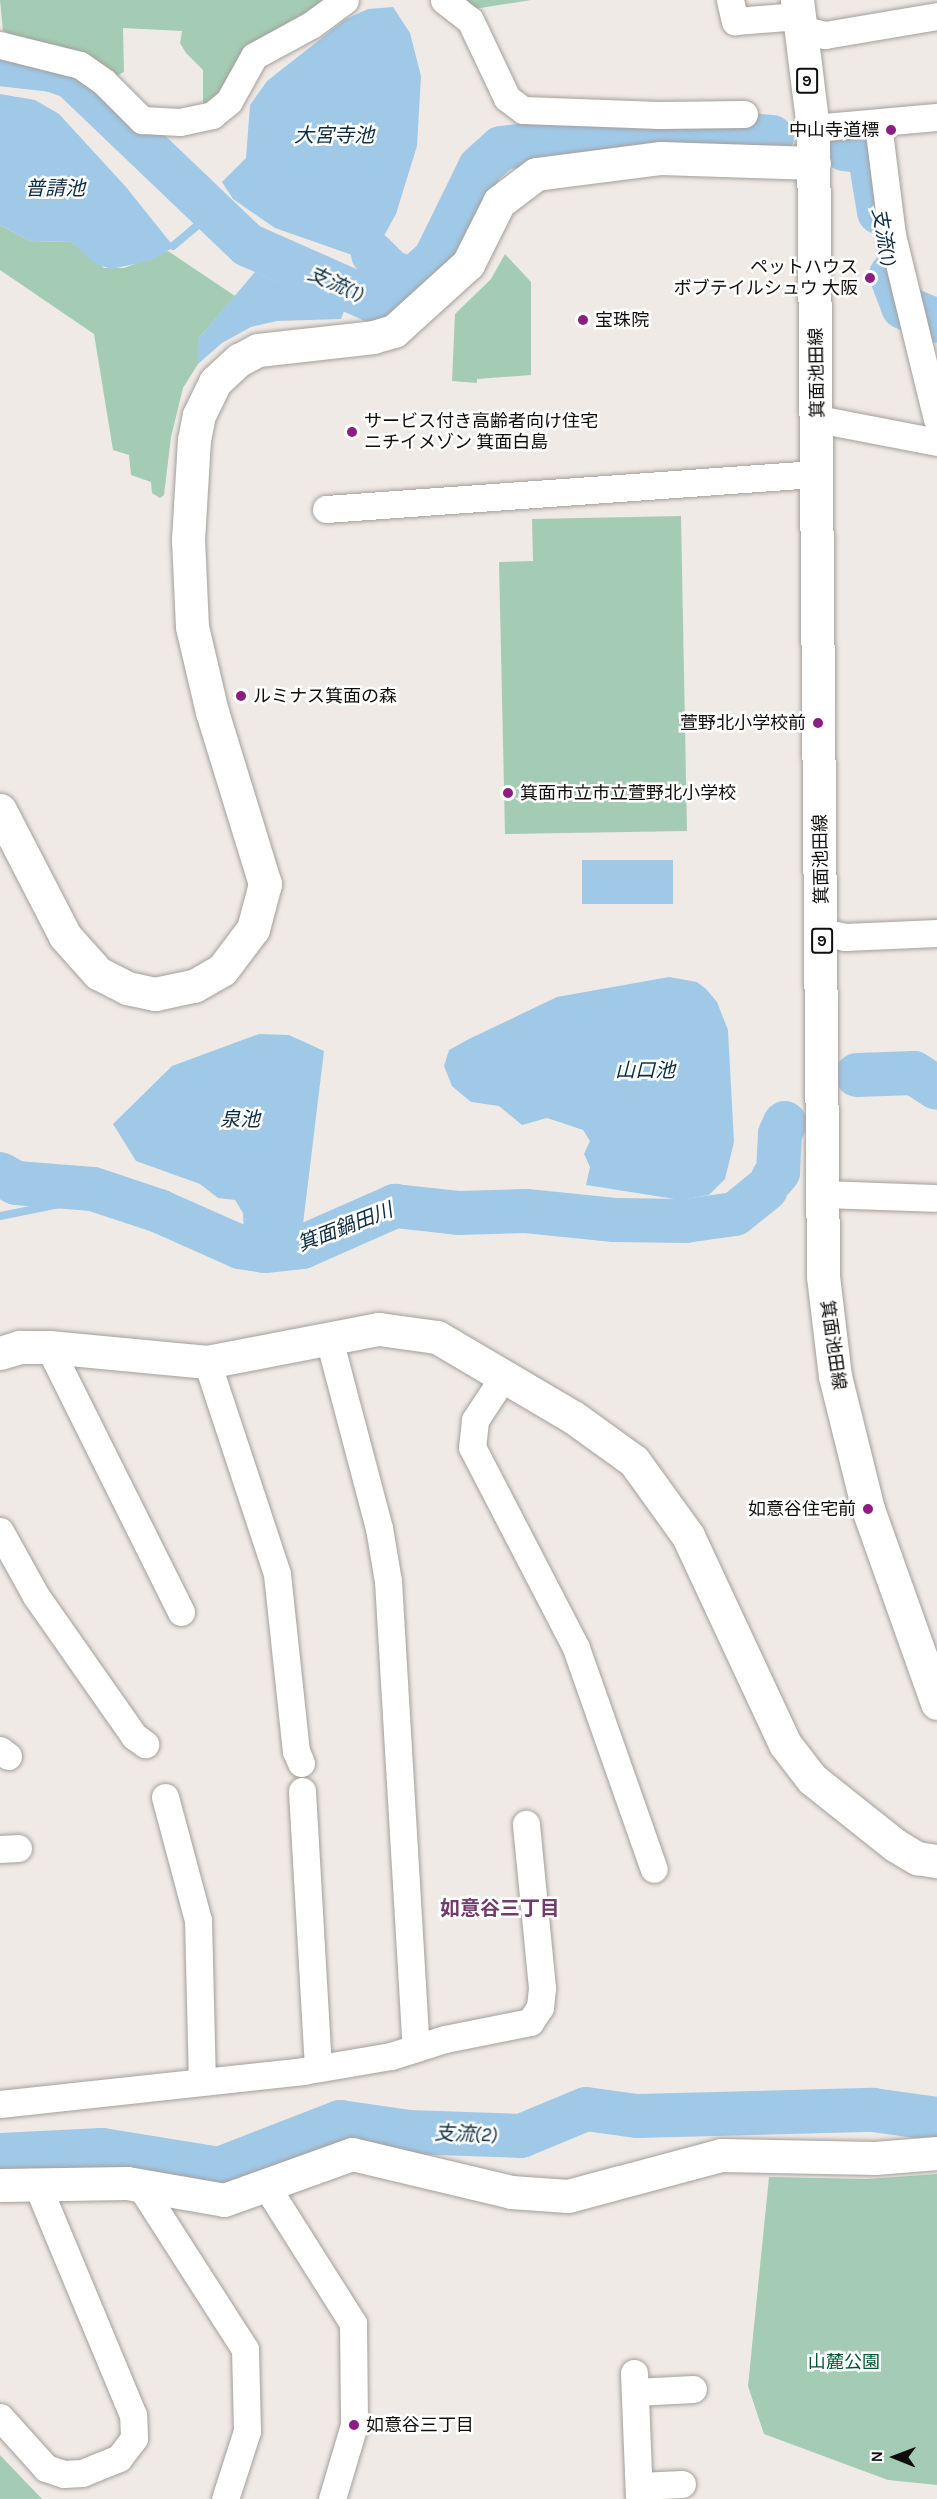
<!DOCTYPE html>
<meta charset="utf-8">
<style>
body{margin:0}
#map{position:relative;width:937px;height:2499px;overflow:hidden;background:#f0eae6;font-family:Karla,"Noto Sans JP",sans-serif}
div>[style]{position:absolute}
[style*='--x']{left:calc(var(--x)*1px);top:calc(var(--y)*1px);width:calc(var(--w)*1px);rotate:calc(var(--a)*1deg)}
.green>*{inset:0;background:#a4ccb4}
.water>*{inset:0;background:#a0c9e8;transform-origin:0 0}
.stream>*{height:8px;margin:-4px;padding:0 4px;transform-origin:4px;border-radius:4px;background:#a0c9e8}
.river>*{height:44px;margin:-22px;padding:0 22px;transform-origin:22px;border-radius:22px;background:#a0c9e8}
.roads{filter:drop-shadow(0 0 2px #a49f9b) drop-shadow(0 0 2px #a49f9b)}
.street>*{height:27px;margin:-13.5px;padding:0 13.5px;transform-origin:13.5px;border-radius:13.5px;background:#fff}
.secondary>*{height:33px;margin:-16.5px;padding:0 16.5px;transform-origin:16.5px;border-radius:16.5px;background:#fff}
.primary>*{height:33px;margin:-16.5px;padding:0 16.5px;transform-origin:16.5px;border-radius:16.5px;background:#fff}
.dots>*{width:16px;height:16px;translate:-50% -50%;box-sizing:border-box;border:3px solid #fff;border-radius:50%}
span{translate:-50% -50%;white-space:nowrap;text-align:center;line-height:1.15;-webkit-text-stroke:5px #fff;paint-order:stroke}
.shield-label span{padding:2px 4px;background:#fff;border:2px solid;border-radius:4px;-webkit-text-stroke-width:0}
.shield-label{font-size:16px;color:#100e0c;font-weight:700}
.poi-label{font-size:18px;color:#100e0c}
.right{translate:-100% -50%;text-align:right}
.left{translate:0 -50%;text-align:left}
.street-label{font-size:18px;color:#100e0c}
.park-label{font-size:18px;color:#053}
.water-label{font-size:20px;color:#0b2c42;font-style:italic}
.neighbourhood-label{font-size:20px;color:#723b6a;font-weight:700}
.north{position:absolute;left:865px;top:2427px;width:60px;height:60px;-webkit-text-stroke:4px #fff;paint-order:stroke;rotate:271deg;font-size:16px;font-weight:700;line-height:24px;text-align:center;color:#100e0c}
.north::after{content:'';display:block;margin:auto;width:21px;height:27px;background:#100e0c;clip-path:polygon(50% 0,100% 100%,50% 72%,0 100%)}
</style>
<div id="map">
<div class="green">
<div style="clip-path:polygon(0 0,335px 0,236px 76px,203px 107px,203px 70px,186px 53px,180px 43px,182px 31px,123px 28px,124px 72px,116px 76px,3px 31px)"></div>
<div style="clip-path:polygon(452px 0,531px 0,474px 9px)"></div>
<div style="clip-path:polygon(0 225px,30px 241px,71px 242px,104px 268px,124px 268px,168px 251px,235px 296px,198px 339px,198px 364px,183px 388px,171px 437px,164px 495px,160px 498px,152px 493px,151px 482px,131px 475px,129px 455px,113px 450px,94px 334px,0 270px)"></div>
<div style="clip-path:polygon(505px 254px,531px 282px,531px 375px,477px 379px,477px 383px,452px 381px,455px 314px,491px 279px)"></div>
<div style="clip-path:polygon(681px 516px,687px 831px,505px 834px,499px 562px,533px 561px,532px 519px)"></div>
<div style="clip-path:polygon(937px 2174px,937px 2485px,888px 2480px,764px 2434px,748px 2386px,769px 2177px,867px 2179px)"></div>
<div style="clip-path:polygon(0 2455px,42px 2499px,0 2499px)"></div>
</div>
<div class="water">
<div style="clip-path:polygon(393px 7px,410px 33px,421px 76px,417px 146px,396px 214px,376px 250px,371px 257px,355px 256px,275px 228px,233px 199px,222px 182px,246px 158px,250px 105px,267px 81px,346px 19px,368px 9px)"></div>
<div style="clip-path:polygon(0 94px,35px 100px,59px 114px,126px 187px,174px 247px,152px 260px,112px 269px,97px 265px,71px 242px,30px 241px,0 225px)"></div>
<div style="clip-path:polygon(255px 272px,344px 311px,341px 319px,277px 321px,251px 327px,222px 343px,198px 364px,198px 339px)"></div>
<div style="left:673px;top:860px;width:44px;height:91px;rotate:90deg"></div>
<div style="clip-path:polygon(669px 977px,697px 982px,706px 989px,717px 1002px,728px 1030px,734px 1142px,725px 1179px,709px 1195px,681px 1200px,586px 1185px,590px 1167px,584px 1154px,590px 1141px,583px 1130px,547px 1118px,522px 1125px,499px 1106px,471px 1102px,452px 1086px,444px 1066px,449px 1050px,469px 1039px,557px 997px)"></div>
<div style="clip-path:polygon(259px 1034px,289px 1035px,324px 1051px,303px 1224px,270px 1234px,244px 1233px,243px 1213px,235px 1200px,218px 1198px,200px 1184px,136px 1161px,113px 1124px,172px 1066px)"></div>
</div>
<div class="stream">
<div style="--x:173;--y:246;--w:51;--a:-40.2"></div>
<div style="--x:0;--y:1216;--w:111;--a:-11.4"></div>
</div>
<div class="river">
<div style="--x:0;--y:64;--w:52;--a:6.6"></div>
<div style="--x:52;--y:70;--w:21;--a:19"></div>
<div style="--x:72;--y:77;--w:243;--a:43.7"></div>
<div style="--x:248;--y:245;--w:136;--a:23.9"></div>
<div style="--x:372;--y:300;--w:24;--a:-12"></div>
<div style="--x:395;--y:295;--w:54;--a:-42"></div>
<div style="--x:435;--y:259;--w:102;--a:-63.9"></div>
<div style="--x:480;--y:167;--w:28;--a:-42"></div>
<div style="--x:501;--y:148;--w:135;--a:-6.4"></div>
<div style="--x:635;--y:133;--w:81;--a:-0.7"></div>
<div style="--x:716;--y:132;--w:56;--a:5.1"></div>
<div style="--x:844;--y:149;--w:18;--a:6"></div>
<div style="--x:862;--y:151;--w:10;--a:37"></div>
<div style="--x:870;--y:157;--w:56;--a:80.7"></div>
<div style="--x:373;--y:254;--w:24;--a:45"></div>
<div style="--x:390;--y:271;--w:22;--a:24"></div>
<div style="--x:891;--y:275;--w:34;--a:69"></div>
<div style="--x:903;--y:307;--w:37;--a:22"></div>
<div style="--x:857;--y:1075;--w:57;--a:-2"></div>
<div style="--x:914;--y:1073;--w:27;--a:33"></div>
<div style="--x:0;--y:1174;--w:18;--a:29"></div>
<div style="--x:16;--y:1183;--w:77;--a:4.5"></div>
<div style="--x:93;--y:1189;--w:70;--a:18.4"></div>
<div style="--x:159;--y:1211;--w:89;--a:24"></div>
<div style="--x:240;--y:1247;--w:25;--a:9"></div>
<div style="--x:265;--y:1251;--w:37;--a:-6"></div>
<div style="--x:302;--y:1247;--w:102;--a:-23.8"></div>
<div style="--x:395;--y:1206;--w:63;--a:6.3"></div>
<div style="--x:458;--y:1213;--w:68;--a:-1.7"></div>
<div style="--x:526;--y:1211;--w:89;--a:5.8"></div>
<div style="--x:615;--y:1220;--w:70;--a:0.8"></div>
<div style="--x:685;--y:1221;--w:50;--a:-8"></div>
<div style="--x:735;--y:1214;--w:40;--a:-39"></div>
<div style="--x:773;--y:1178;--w:8;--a:-50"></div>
<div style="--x:778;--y:1172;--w:38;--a:-87"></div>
<div style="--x:780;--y:1134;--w:12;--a:-66"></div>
<div style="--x:0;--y:2155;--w:102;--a:-2.8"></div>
<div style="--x:102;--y:2150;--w:119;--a:9.2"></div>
<div style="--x:219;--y:2169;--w:130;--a:-21.2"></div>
<div style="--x:340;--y:2122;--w:70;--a:8.2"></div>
<div style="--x:409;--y:2132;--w:112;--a:2"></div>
<div style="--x:521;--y:2136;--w:70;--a:-22.6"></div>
<div style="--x:586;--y:2109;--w:51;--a:7.8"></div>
<div style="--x:637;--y:2116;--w:236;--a:-1.5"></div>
<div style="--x:873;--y:2110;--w:65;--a:8"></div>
</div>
<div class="roads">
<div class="street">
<div style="--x:444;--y:0;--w:33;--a:38"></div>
<div style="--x:470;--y:20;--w:86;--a:64.6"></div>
<div style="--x:507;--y:98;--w:20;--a:37"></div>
<div style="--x:523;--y:110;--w:136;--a:2.1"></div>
<div style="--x:659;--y:115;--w:85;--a:-0.7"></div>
<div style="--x:730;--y:0;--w:22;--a:77"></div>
<div style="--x:735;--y:21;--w:64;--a:-4.5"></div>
<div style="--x:801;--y:29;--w:25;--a:14"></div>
<div style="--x:825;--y:35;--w:114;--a:-9.6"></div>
<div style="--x:0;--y:45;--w:82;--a:14"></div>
<div style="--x:80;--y:65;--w:29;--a:35"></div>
<div style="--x:104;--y:82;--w:54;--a:45"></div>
<div style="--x:142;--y:120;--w:38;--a:3"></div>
<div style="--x:180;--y:122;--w:33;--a:-12"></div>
<div style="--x:212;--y:115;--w:22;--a:-39"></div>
<div style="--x:229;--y:101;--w:51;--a:-60.9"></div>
<div style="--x:254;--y:56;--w:65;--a:-28.5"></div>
<div style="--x:311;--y:25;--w:42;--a:-36.3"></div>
<div style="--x:878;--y:124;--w:112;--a:82.8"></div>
<div style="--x:892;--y:235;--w:189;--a:76.3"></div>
<div style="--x:813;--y:128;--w:124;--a:-5.1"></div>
<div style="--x:818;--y:419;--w:121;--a:10.9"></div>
<div style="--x:326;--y:509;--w:493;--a:-4.1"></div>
<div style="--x:822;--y:932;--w:24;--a:12"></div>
<div style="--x:845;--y:937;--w:92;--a:-2.5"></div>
<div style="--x:822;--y:1194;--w:112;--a:2"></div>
<div style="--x:329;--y:1339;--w:196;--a:75.2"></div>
<div style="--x:379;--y:1528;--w:54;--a:80.4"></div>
<div style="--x:388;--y:1581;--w:468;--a:86.6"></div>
<div style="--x:49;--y:1347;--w:296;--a:63.5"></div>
<div style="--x:207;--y:1362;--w:223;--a:71.7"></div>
<div style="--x:277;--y:1574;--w:178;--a:83.9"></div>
<div style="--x:296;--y:1751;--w:13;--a:67"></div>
<div style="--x:504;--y:1376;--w:53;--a:123.4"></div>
<div style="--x:475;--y:1420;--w:27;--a:96"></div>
<div style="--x:472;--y:1447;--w:226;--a:62.6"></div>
<div style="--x:576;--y:1648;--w:234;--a:70.6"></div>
<div style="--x:0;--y:1531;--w:74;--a:61"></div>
<div style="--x:36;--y:1596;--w:171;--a:55"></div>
<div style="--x:134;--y:1736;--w:14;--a:36"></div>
<div style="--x:0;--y:1750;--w:10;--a:37"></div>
<div style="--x:302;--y:1791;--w:277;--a:86.7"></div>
<div style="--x:165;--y:1797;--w:127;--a:75"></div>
<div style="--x:198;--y:1920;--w:162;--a:88.6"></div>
<div style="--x:0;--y:1849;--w:18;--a:-3"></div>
<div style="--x:0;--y:2104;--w:305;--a:-6.2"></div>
<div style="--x:303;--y:2071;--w:89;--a:-9.7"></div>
<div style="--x:391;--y:2056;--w:57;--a:-17.5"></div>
<div style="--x:445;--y:2039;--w:87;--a:-11.3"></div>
<div style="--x:530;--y:2022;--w:18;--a:-56"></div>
<div style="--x:540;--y:2007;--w:19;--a:-84"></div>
<div style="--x:542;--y:1988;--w:165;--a:-95.6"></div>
<div style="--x:139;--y:2184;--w:196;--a:57.3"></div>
<div style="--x:245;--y:2349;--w:82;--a:88.6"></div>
<div style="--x:247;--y:2431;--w:71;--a:107.9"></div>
<div style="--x:265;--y:2184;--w:165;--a:57.7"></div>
<div style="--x:353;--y:2323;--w:102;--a:89.4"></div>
<div style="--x:354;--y:2425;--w:77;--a:106.6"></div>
<div style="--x:634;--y:2373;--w:126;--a:87.7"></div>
<div style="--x:635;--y:2392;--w:58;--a:-3"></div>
<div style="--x:0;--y:2417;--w:69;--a:48"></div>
<div style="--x:46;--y:2468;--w:18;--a:19"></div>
<div style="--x:63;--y:2474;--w:19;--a:-3"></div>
<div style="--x:82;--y:2473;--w:40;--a:-22"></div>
<div style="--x:119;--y:2458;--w:25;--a:-53"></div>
<div style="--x:134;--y:2438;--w:23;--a:-92"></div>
<div style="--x:133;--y:2415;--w:250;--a:-112.6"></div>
<div style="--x:639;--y:2486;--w:43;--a:-2.7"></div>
</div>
<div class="secondary">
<div style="--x:0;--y:810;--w:142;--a:62.7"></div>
<div style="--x:65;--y:936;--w:50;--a:48.3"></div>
<div style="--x:98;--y:973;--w:33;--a:27"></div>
<div style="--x:127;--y:988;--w:29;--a:12"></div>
<div style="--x:155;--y:994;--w:40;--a:-12"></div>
<div style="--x:194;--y:986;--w:32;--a:-30"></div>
<div style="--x:222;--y:970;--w:51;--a:-52.9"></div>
<div style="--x:253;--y:929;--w:47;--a:-75.1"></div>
<div style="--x:265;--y:884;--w:180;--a:-107.1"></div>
<div style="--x:212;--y:712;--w:87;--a:-103.2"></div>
<div style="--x:192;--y:627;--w:87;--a:-92.6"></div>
<div style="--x:188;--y:540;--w:100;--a:-86.6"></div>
<div style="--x:194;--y:440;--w:25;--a:-79"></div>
<div style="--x:199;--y:415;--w:37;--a:-64"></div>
<div style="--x:215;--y:382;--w:33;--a:-43"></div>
<div style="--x:239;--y:360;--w:21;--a:-28"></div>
<div style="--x:258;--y:350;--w:116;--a:-6.4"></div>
<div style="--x:373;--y:337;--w:22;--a:-16"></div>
<div style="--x:394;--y:331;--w:100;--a:-42.2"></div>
<div style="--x:468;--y:264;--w:69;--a:-63.4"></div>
<div style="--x:499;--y:202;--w:46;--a:-37.1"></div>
<div style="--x:536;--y:174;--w:126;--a:-7.3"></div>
<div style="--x:661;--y:158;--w:153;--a:1.9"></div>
<div style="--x:0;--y:1353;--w:21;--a:-17"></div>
<div style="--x:20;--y:1347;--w:29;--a:0"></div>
<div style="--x:49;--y:1347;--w:159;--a:5.4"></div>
<div style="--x:207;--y:1362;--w:175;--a:-10.9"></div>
<div style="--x:379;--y:1329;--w:59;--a:7.9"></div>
<div style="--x:437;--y:1337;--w:158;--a:30.5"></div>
<div style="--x:573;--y:1417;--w:75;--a:35.8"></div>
<div style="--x:634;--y:1461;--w:92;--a:54.2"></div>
<div style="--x:688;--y:1536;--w:230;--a:65"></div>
<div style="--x:785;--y:1744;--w:44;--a:52.4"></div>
<div style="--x:812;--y:1779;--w:106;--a:38.5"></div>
<div style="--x:895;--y:1845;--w:26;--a:31"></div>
<div style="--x:917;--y:1858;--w:20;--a:9"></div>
<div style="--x:0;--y:2185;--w:127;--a:-0.9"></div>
<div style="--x:127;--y:2183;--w:98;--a:9.9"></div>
<div style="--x:224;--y:2200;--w:136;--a:-19.8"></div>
<div style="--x:352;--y:2154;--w:163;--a:13.4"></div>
<div style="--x:511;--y:2192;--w:57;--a:4"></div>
<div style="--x:568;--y:2196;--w:158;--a:-15"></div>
<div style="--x:721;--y:2155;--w:154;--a:1.1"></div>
<div style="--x:875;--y:2158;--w:62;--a:-4.6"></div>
</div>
<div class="primary">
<div style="--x:797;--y:0;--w:129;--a:82.9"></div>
<div style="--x:813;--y:128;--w:1148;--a:89.5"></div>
<div style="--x:823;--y:1276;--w:101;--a:83.2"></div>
<div style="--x:835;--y:1376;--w:137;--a:76.1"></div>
<div style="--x:868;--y:1509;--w:206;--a:70.4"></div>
</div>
</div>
<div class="dots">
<div style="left:891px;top:130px;background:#8c1e81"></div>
<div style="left:870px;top:278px;background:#8c1e81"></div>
<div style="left:583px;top:320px;background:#8c1e81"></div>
<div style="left:352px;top:432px;background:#8c1e81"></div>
<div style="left:241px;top:696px;background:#8c1e81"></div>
<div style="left:818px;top:723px;background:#8c1e81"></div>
<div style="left:508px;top:793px;background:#8c1e81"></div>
<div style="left:868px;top:1509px;background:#8c1e81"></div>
<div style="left:354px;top:2425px;background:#8c1e81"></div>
</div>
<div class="shield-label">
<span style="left:807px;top:81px">9</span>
<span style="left:822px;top:941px">9</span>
</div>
<div class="poi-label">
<span class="right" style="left:879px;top:130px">中山寺道標</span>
<span class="right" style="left:858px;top:278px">ペットハウス<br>ボブテイルシュウ 大阪</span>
<span class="left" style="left:595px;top:320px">宝珠院</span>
<span class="left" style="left:364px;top:432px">サービス付き高齢者向け住宅<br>ニチイメゾン 箕面白島</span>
<span class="left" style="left:253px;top:696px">ルミナス箕面の森</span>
<span class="right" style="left:806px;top:723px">萱野北小学校前</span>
<span class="left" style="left:520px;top:793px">箕面市立市立萱野北小学校</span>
<span class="right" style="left:856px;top:1509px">如意谷住宅前</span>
<span class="left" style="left:366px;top:2425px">如意谷三丁目</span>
</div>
<div class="street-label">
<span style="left:817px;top:373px;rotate:-91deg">箕面池田線</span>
<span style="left:821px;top:859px;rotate:-91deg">箕面池田線</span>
<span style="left:833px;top:1345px;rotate:82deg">箕面池田線</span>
</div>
<div class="park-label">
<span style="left:844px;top:2362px">山麓公園</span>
</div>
<div class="water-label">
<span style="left:334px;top:135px">大宮寺池</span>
<span style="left:55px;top:188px">普請池</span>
<span style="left:884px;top:237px;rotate:80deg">支流(1)</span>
<span style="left:336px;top:284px;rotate:24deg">支流(1)</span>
<span style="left:645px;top:1070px">山口池</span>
<span style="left:240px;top:1119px">泉池</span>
<span style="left:345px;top:1227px;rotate:-21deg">箕面鍋田川</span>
<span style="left:466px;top:2134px;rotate:2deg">支流(2)</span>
</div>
<div class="neighbourhood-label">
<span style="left:500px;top:1908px">如意谷三丁目</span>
</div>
<div class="north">N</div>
</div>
